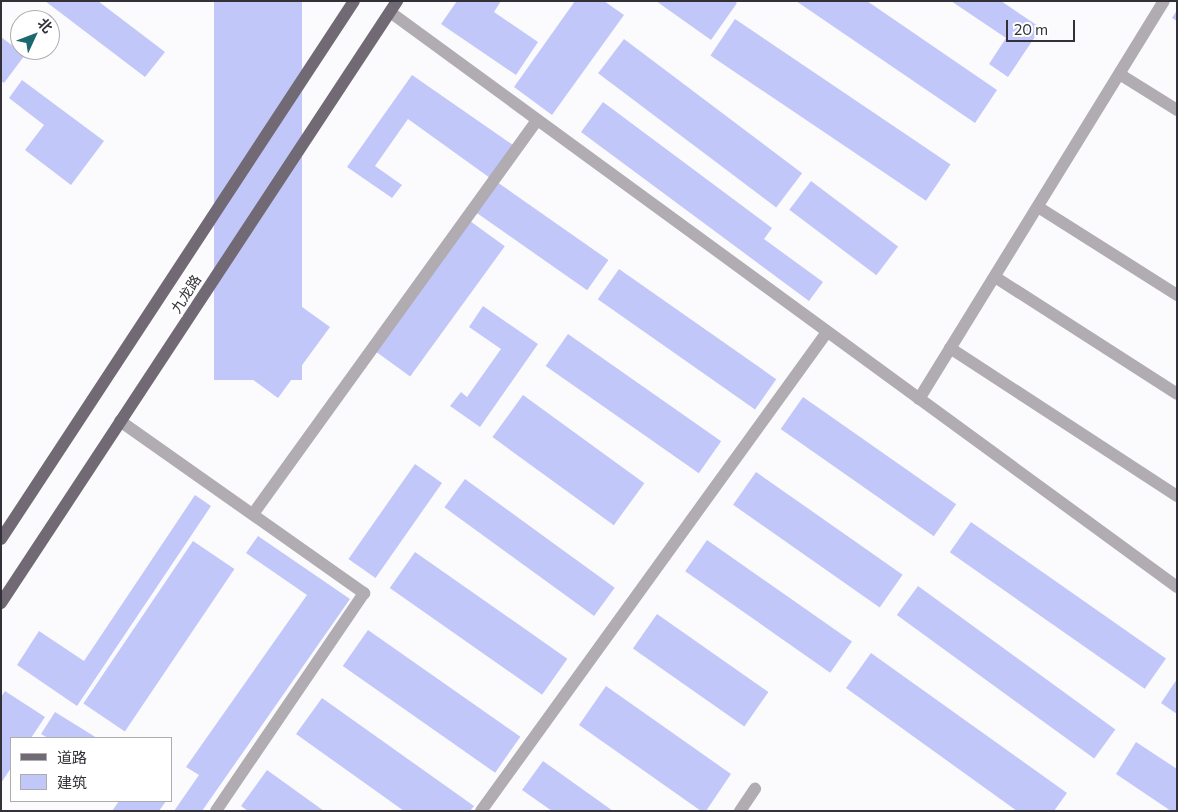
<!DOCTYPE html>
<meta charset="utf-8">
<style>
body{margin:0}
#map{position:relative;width:1178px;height:812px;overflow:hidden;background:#fbfbfe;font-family:Commissioner,"Noto Sans SC",sans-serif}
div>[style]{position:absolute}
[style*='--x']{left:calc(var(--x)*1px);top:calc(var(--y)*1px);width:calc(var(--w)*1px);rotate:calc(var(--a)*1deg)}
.building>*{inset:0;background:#c2c7fa;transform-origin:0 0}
.minor>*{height:12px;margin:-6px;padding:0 6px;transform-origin:6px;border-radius:6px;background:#b0acb1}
.major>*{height:12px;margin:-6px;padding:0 6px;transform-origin:6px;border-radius:6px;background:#716a74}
span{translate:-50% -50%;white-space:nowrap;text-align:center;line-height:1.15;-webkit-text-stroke:5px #fff;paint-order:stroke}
.street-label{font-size:14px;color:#333137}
.frame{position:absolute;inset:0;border:2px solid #333137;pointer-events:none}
.legend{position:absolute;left:10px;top:737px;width:162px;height:65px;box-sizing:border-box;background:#fff;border:1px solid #adadaf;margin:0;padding:6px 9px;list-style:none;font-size:15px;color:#333137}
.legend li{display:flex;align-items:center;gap:10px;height:25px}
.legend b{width:25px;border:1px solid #adadaf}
.north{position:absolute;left:10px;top:10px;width:50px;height:50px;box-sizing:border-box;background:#fff;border:1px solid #adadaf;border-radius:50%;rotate:47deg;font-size:14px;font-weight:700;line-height:20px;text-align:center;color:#333137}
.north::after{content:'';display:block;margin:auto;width:18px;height:22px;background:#1b686f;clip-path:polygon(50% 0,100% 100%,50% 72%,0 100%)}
.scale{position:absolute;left:1006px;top:20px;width:69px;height:22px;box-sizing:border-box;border:2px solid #333137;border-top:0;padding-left:6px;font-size:15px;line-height:18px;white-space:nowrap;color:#333137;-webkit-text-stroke:4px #fff;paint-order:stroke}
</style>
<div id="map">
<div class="building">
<div style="clip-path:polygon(45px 1px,98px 1px,165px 52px,145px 77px)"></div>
<div style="left:214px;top:1px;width:88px;height:379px"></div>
<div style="clip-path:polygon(457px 1px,501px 1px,494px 12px,538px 42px,516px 75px,441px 24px)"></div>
<div style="clip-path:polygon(575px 1px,604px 1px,624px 15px,552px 115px,514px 87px)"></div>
<div style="clip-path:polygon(656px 1px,734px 1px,737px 3px,711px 40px)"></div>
<div style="clip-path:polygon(796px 1px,867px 1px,997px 90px,975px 123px)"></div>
<div style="clip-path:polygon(951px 1px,1001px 1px,1041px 28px,1008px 77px,989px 64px,1006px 38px)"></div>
<div style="clip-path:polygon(1177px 10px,1177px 21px,1172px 18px)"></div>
<div style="left:735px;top:19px;width:260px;height:44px;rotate:34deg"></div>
<div style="clip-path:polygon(1px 37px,25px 55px,4px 83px,1px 81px)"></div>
<div style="left:624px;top:39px;width:223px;height:43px;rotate:37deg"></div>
<div style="clip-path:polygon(412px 75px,513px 145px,490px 178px,408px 119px,375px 166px,402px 185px,392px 198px,347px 167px)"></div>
<div style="clip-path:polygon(22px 80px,104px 141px,71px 185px,25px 150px,44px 125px,9px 98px)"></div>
<div style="clip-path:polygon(603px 102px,772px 228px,764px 239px,823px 282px,809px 301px,581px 132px)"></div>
<div style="left:811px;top:181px;width:109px;height:36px;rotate:37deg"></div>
<div style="left:497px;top:182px;width:136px;height:37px;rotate:35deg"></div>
<div style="left:470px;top:221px;width:43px;height:161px;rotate:36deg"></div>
<div style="left:619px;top:269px;width:192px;height:37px;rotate:35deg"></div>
<div style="clip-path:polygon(270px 284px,330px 327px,278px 398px,237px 368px,247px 355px,265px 368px,268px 365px,231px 338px)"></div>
<div style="clip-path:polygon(483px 306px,538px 344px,480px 427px,450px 406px,461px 392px,467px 397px,501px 349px,469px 327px)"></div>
<div style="left:568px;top:334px;width:187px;height:39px;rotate:35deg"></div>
<div style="left:523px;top:395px;width:150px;height:52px;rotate:36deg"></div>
<div style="left:803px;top:397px;width:187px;height:39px;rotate:35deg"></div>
<div style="left:415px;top:464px;width:33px;height:116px;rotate:35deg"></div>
<div style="left:756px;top:472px;width:179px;height:40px;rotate:35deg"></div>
<div style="left:465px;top:479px;width:185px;height:35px;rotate:36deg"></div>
<div style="clip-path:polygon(195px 495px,211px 506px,77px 706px,17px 665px,39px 631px,84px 661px)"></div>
<div style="left:971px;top:522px;width:238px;height:37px;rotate:35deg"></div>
<div style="clip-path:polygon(258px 536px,350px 599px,202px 811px,174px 811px,199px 775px,186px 767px,307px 595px,246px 553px)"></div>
<div style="left:707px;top:540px;width:177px;height:38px;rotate:35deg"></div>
<div style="left:193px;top:541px;width:50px;height:196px;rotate:34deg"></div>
<div style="left:415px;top:552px;width:186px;height:44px;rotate:35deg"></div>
<div style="left:918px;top:586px;width:244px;height:36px;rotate:36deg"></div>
<div style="left:657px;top:614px;width:136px;height:42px;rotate:35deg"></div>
<div style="left:368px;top:630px;width:186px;height:44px;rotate:35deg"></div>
<div style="clip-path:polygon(871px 653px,1067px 793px,1054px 811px,1017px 811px,846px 688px)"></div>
<div style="clip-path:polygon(1177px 679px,1177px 714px,1161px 703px)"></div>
<div style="clip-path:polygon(606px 686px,731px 774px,706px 811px,701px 811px,579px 725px)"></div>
<div style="clip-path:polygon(5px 691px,45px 717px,31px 738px,11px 738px,11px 768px,1px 783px,1px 697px)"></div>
<div style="clip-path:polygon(322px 698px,474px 806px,470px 811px,404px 811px,296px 734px)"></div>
<div style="clip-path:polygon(55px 712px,97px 738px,48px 738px,41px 734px)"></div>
<div style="clip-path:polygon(1136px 742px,1177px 769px,1177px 811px,1171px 811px,1116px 774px)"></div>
<div style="clip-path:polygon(543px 761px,613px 811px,552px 811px,522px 790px)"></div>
<div style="clip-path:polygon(267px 770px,324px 811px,248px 811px,241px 806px)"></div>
<div style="clip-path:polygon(119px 801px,166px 801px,159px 811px,112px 811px)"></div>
</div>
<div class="minor">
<div style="--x:390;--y:12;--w:975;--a:36.15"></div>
<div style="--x:1121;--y:75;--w:66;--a:32"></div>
<div style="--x:1038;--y:207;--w:165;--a:32.3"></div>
<div style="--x:995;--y:277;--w:216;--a:32.7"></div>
<div style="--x:950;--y:348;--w:271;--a:33.1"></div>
<div style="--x:919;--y:399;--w:467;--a:-58.4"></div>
<div style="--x:120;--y:421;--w:299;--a:35.2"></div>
<div style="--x:364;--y:593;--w:263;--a:124.2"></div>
<div style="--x:253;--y:514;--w:484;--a:-54.2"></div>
<div style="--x:481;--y:811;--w:591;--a:-54.16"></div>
<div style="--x:740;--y:811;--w:27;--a:-56"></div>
</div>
<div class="major">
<div style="--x:1;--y:539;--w:643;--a:-56.73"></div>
<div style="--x:1;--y:603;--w:721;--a:-56.66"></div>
</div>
<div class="street-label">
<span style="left:186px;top:294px;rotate:-57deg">九龙路</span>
</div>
<div class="frame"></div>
<ul class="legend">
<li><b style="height:6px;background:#716a74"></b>道路</li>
<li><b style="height:14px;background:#c2c7fa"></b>建筑</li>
</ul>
<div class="north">北</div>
<div class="scale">20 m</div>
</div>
